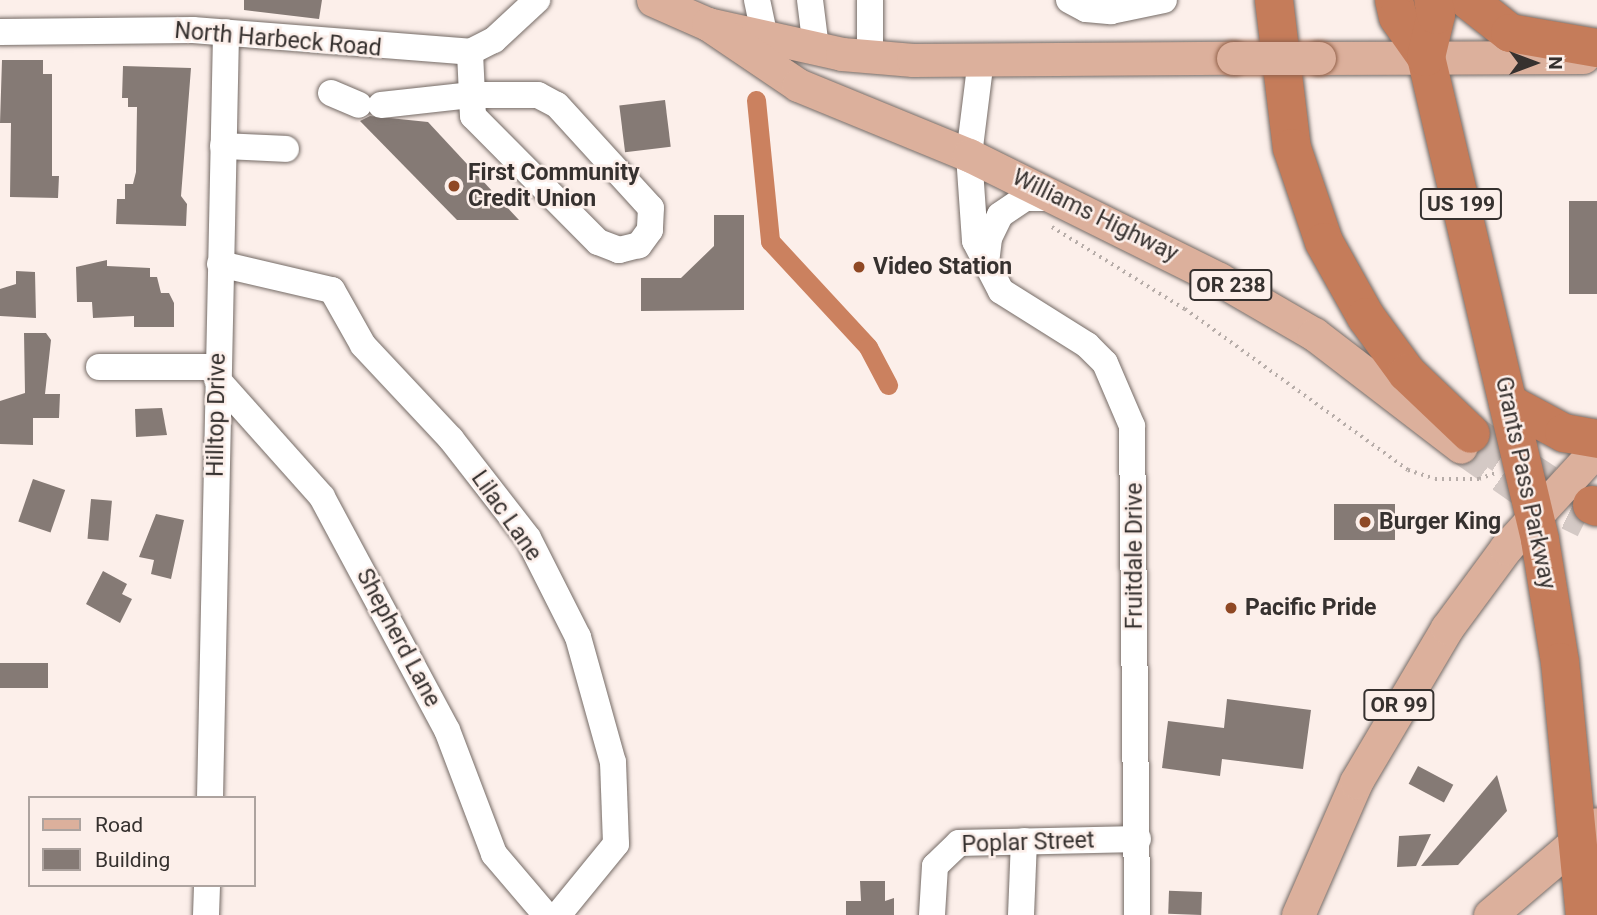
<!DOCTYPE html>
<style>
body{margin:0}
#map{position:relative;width:1597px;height:915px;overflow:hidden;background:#fcefea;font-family:Roboto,sans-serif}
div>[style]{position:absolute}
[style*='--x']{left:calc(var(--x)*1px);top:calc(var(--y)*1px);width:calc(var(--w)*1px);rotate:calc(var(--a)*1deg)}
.canal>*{height:19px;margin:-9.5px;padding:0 9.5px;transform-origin:9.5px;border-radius:9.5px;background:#cb815f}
.building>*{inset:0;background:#857a75;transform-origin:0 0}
.major-tunnel>*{height:33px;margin-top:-16.5px;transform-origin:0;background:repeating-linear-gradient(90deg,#d4c9c5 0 33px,transparent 0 50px)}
.highway-tunnel>*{height:38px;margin-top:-19px;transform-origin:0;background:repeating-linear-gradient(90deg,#d4c9c5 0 38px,transparent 0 57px)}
.path>*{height:3.5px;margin-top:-1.75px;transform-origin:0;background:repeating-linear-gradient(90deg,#b7ada9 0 2px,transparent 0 7px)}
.roads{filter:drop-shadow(0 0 2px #756b66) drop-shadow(0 0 2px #756b66)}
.minor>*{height:26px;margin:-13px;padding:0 13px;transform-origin:13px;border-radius:13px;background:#fff}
.major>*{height:33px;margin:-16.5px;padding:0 16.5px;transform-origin:16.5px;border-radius:16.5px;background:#dcb09c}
.highway>*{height:38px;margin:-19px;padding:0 19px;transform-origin:19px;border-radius:19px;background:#c57c5a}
.bridges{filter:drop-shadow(0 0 2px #93624b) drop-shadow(0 0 2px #93624b)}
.major-bridge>*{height:33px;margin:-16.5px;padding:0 16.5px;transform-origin:16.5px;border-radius:16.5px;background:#dcb09c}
.dots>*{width:19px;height:19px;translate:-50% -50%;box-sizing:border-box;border:4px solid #fcefea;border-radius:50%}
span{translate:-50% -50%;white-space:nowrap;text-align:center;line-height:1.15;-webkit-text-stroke:5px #fcefea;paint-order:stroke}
.shield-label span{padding:2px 5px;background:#fcefea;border:2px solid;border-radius:5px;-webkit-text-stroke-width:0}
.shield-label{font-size:21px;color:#36312f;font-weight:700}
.street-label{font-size:23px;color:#36312f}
.poi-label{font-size:23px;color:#36312f;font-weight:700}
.left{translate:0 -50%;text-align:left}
.legend{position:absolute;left:28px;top:796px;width:228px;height:91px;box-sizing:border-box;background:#fcefea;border:2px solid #ada39f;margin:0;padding:9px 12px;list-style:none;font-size:21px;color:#36312f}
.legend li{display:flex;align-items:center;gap:14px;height:35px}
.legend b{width:35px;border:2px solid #ada39f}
.north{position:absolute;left:1499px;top:28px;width:70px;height:70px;-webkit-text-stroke:5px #fcefea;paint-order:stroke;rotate:90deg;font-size:19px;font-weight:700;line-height:28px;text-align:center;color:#36312f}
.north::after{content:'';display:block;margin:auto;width:24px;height:32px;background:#36312f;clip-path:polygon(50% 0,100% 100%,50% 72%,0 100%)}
</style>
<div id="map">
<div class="canal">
<div style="--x:756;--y:100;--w:142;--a:84.3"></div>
<div style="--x:770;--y:241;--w:144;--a:47.2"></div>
<div style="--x:868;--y:347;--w:43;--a:62.2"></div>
</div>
<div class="building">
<div style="clip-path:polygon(244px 0,322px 0,319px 19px,244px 10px)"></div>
<div style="clip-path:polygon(2px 60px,43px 60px,43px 74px,52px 74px,52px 176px,59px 176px,58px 198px,10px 197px,11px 123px,0 123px)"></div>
<div style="clip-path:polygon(123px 66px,191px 68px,181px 196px,187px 204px,186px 226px,116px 224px,117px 199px,125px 199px,125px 184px,133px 184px,136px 172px,137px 107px,128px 107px,128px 98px,122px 98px)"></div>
<div style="left:665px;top:100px;width:47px;height:46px;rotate:83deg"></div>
<div style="clip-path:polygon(370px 116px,428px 122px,519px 220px,457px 220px,360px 121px)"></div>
<div style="left:1597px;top:201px;width:93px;height:28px;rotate:90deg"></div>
<div style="clip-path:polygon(714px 215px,744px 215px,744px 310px,641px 311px,641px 278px,681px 278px,714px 246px)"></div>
<div style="clip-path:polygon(107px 260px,107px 266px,150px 268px,150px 277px,157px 277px,161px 293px,169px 293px,174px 303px,174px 327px,134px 327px,134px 316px,93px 318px,92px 302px,77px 302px,76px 267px)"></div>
<div style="clip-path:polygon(16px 271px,35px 272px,36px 318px,0 316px,0 289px,16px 284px)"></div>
<div style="clip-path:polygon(24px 333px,46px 333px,51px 340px,45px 394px,60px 394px,59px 418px,33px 418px,33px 445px,0 444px,0 401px,25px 393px)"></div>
<div style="clip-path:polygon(162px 408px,167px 435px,136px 437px,135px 409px)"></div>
<div style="left:33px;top:479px;width:34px;height:45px;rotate:19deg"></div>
<div style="left:91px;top:499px;width:21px;height:40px;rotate:5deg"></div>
<div style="left:1395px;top:504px;width:36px;height:61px;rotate:90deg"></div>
<div style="clip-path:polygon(156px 514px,184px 520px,171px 579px,151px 574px,154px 560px,139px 557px)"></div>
<div style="clip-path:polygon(103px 571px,127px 584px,122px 594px,132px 599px,120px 623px,86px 604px)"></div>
<div style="left:48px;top:663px;width:25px;height:48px;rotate:90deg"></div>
<div style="clip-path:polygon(1227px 699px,1311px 710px,1303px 769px,1222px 759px,1220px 776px,1162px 768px,1168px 721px,1224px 728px)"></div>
<div style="left:1418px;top:766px;width:40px;height:20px;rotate:28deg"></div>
<div style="clip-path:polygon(1497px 775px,1507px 811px,1458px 865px,1421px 866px)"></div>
<div style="clip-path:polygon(1431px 834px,1416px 866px,1397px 867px,1399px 836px)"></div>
<div style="clip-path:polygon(860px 881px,885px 881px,885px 901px,894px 898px,894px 915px,846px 915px,846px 901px,861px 901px)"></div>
<div style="left:1202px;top:892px;width:23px;height:33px;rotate:92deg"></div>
</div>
<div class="major-tunnel">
<div style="--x:1461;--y:447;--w:77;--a:34.9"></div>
<div style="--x:1524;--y:491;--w:68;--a:26.2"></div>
</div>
<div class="highway-tunnel">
<div style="--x:1471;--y:434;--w:90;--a:33.2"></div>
</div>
<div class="path">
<div style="--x:1052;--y:227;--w:156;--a:31.7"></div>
<div style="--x:1185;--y:309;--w:275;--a:35.8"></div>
<div style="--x:1408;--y:470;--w:28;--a:18"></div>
<div style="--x:1435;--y:479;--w:44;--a:0"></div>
<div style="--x:1479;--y:479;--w:20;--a:-20"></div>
</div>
<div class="roads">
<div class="minor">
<div style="--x:757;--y:0;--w:39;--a:78"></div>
<div style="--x:810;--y:0;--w:48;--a:82.9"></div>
<div style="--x:1069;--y:0;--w:19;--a:28"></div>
<div style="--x:1086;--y:9;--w:25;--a:5"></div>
<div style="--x:1111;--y:11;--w:54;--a:-11.7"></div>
<div style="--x:0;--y:32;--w:193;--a:-0.6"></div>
<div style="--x:193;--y:30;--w:278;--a:4.5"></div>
<div style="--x:470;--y:52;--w:27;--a:-27"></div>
<div style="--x:494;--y:40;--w:59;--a:-42.9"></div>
<div style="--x:870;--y:56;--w:56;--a:-90"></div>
<div style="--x:981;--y:59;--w:97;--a:97.1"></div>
<div style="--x:969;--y:155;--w:86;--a:86"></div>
<div style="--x:975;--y:241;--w:56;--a:62.5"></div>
<div style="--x:1001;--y:291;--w:102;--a:32.1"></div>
<div style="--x:1087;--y:345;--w:25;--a:45"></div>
<div style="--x:1105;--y:363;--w:69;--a:66.8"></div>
<div style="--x:1132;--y:426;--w:489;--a:89.4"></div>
<div style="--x:331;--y:93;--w:30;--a:23"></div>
<div style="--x:381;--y:105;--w:92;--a:-6.3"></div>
<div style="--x:472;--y:95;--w:66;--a:0"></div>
<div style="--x:538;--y:95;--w:21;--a:28"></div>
<div style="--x:557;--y:105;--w:139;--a:47.6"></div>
<div style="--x:651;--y:208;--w:22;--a:93"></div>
<div style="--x:650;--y:230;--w:19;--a:126"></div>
<div style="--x:639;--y:245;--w:21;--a:166"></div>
<div style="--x:619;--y:250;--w:22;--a:-159"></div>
<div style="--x:598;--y:242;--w:177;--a:-134.8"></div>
<div style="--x:473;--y:116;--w:21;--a:-93"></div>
<div style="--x:472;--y:95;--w:43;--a:-92.7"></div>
<div style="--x:223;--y:146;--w:63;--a:2.7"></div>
<div style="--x:986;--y:263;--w:25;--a:-83"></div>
<div style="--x:989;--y:238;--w:25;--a:-64"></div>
<div style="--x:1000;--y:215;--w:30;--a:-34"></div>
<div style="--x:1025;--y:198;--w:32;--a:0"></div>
<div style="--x:220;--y:264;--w:115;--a:13.1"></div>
<div style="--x:332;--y:290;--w:63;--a:60.6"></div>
<div style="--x:363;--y:345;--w:129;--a:46.9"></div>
<div style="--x:451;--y:439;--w:125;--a:52.1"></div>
<div style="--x:528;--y:538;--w:111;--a:63.2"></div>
<div style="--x:578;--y:637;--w:130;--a:74.4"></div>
<div style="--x:613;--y:762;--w:82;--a:87.9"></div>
<div style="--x:616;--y:844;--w:92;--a:129.2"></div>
<div style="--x:99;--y:367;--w:118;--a:0"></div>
<div style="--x:217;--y:379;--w:158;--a:48.3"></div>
<div style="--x:322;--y:497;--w:264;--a:61.8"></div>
<div style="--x:447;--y:730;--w:133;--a:69.2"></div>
<div style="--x:494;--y:854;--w:80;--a:49.6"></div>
<div style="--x:210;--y:798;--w:766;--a:-88.8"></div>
<div style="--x:206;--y:915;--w:30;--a:-88"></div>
<div style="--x:932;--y:915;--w:49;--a:-86.5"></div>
<div style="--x:935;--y:866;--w:33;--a:-44"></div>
<div style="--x:959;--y:843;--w:179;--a:-1.3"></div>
<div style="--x:1021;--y:915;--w:74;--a:-87.7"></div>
</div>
<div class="major">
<div style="--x:653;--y:0;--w:60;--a:23.6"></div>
<div style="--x:708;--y:24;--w:137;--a:12.6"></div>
<div style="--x:842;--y:54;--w:71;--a:4.8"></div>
<div style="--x:913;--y:60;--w:320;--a:-0.4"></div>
<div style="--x:708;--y:24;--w:109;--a:34.1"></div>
<div style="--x:798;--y:85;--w:185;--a:22.3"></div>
<div style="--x:969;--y:155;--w:279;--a:26.4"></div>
<div style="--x:1219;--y:279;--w:110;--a:30.1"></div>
<div style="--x:1314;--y:334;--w:185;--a:37.5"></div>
<div style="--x:1319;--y:58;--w:264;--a:-0.2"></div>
<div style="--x:1298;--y:915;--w:145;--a:-66.4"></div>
<div style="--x:1356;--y:782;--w:179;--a:-59.4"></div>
<div style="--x:1447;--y:628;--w:99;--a:-53.6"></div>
<div style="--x:1506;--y:548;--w:134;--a:-47.4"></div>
<div style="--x:1490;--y:915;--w:140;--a:-40.4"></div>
</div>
<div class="highway">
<div style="--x:1274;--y:0;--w:149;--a:83.1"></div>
<div style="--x:1292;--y:148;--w:99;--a:71.2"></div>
<div style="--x:1324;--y:242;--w:86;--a:60.8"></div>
<div style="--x:1366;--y:317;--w:69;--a:53.8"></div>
<div style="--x:1407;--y:373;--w:88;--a:43.6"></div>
<div style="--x:1394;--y:0;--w:17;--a:77"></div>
<div style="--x:1398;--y:17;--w:49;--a:55"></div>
<div style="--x:1426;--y:57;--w:496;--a:76.7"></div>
<div style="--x:1540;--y:540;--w:124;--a:80.7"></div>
<div style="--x:1560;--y:662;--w:254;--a:84.4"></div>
<div style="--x:1468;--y:0;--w:53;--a:38.2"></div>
<div style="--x:1510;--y:33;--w:88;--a:9.8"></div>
<div style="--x:1426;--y:57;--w:43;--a:-76.6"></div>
<div style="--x:1436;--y:15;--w:15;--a:-101"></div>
<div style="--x:1508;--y:403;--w:64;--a:28.2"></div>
<div style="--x:1564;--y:433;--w:34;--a:10"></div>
<div style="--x:1592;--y:505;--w:5;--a:22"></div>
</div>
</div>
<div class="bridges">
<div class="major-bridge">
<div style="--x:1233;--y:58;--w:86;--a:0"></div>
</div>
</div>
<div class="dots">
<div style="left:454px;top:186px;background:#8f4824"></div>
<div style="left:859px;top:267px;background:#8f4824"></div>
<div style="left:1365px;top:522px;background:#8f4824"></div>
<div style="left:1231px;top:608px;background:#8f4824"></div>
</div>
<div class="shield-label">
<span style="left:1461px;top:204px">US 199</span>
<span style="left:1231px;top:285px">OR 238</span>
<span style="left:1399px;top:705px">OR 99</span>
</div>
<div class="street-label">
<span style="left:278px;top:40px;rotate:5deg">North Harbeck Road</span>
<span style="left:1095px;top:216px;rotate:26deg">Williams Highway</span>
<span style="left:217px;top:415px;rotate:-89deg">Hilltop Drive</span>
<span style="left:1525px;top:483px;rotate:78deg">Grants Pass Parkway</span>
<span style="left:506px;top:516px;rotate:55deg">Lilac Lane</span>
<span style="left:1135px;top:556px;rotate:-90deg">Fruitdale Drive</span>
<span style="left:398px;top:638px;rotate:62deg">Shepherd Lane</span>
<span style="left:1028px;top:843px;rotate:-2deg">Poplar Street</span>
</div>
<div class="poi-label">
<span class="left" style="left:468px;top:186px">First Community<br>Credit Union</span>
<span class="left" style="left:873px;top:267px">Video Station</span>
<span class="left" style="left:1379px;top:522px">Burger King</span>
<span class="left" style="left:1245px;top:608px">Pacific Pride</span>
</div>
<ul class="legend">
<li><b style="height:9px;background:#dcb09c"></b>Road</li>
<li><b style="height:19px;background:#857a75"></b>Building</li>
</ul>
<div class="north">N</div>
</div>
